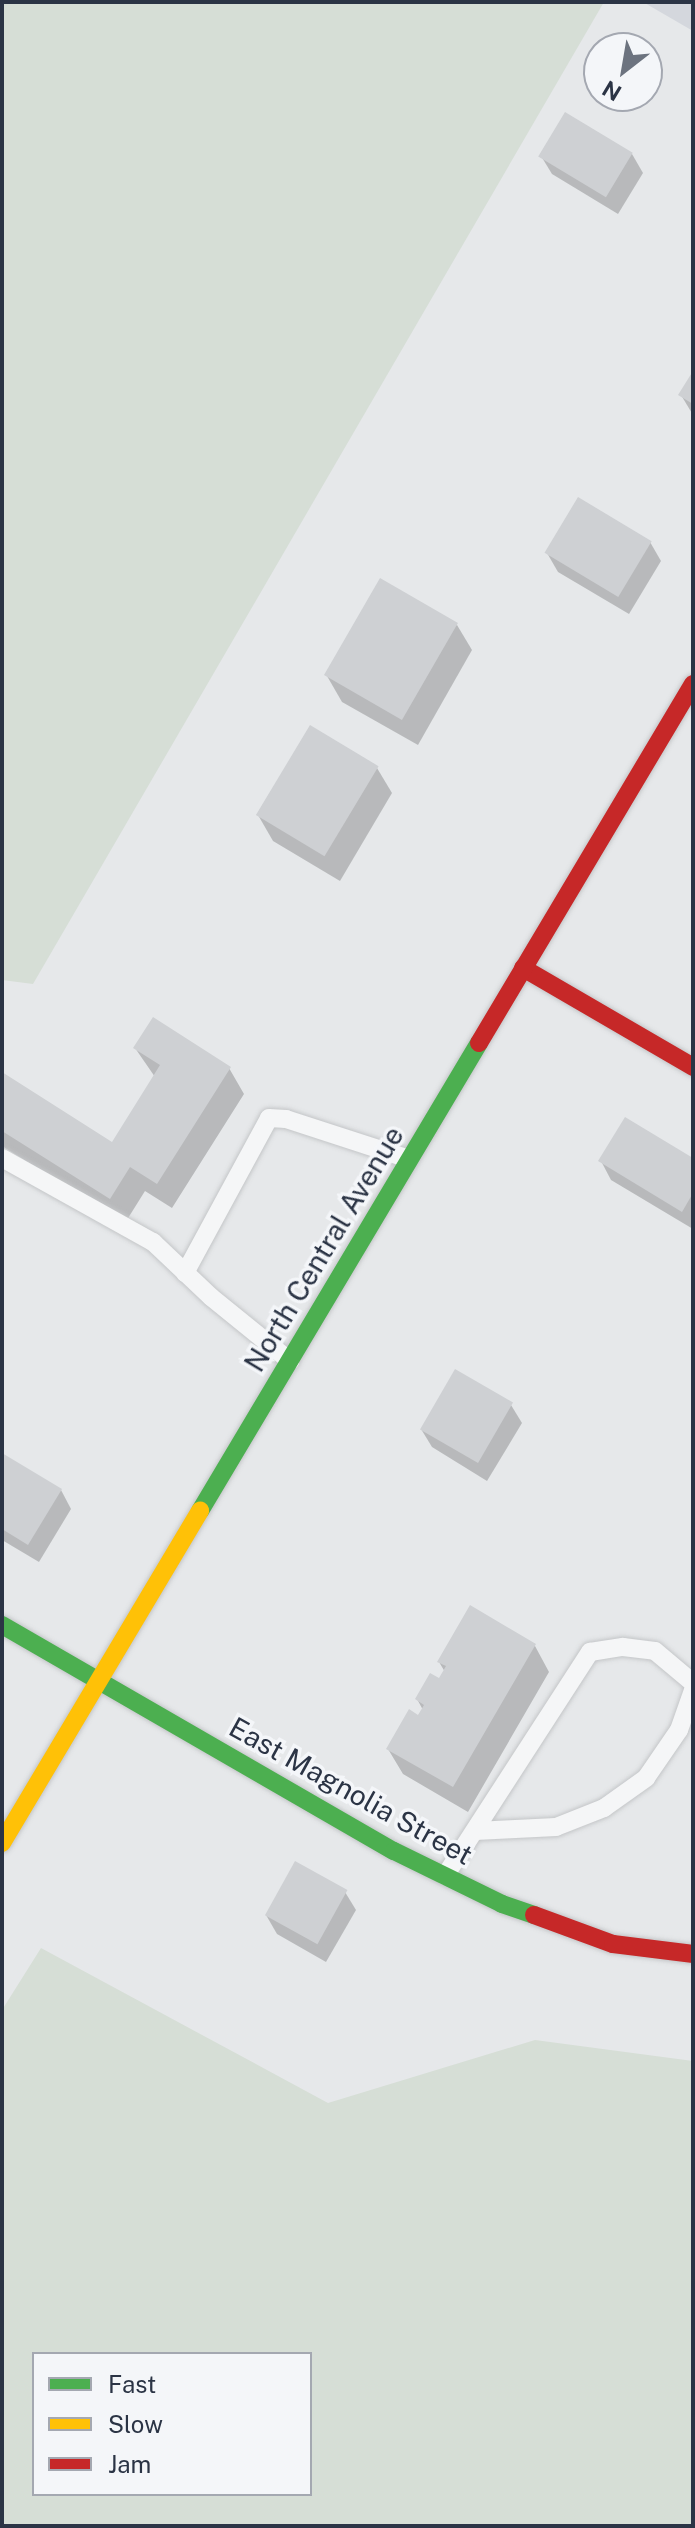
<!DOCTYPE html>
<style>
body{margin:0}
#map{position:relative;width:695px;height:2528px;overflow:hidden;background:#e6e8ea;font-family:"Public Sans",sans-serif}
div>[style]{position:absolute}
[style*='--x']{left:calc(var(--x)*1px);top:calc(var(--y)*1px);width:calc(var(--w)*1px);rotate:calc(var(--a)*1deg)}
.built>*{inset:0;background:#d4d7dd}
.green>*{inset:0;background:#d6ded6}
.shadow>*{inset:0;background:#0003}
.building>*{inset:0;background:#ced0d3;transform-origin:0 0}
.roads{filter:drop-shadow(0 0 2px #c4c6c8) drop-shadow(0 0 2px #c4c6c8)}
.lane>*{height:18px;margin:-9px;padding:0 9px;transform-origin:9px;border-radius:9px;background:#f5f6f7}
.fast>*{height:18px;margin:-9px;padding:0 9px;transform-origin:9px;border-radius:9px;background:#4caf50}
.slow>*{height:18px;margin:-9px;padding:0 9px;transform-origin:9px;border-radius:9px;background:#ffc107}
.jam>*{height:18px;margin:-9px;padding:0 9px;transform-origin:9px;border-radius:9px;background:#c62828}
span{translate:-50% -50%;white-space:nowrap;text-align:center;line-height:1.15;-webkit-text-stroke:7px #f4f6f9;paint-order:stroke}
.street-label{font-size:28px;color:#2b3445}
.frame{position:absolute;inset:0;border:4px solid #2b3445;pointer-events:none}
.legend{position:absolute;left:32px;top:2352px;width:280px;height:144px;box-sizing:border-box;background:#f4f6f9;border:2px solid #a4a8b1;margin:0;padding:10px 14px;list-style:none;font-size:24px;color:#2b3445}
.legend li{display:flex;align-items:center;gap:16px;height:40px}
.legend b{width:40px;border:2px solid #a4a8b1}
.north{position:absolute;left:583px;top:32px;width:80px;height:80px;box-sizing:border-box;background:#f4f6f9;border:2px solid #a4a8b1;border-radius:50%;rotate:211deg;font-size:22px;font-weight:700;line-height:32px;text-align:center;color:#2b3445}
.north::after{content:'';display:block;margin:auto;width:28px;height:36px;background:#6c737f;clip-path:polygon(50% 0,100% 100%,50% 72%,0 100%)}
</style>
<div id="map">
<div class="built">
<div style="clip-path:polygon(643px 2px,693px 2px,693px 31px)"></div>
</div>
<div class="green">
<div style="clip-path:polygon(2px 2px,604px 2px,33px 984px,2px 980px)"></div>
<div style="clip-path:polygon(evenodd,41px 1948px,328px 2103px,535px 2040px,693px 2061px,693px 2526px,2px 2526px,2px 2010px,41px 1948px,34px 2354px,310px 2354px,310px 2494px,34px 2494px,34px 2354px)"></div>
</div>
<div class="shadow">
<div style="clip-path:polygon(632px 154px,643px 173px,618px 214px,552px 174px,541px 156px)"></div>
<div style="clip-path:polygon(693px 375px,693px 415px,681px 395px)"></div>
<div style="clip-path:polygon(650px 542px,661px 561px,629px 614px,558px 572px,547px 553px)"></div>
<div style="clip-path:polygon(457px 625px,472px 650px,418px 745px,342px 702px,327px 676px)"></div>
<div style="clip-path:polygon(377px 768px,392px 793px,340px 881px,273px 841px,258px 815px)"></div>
<div style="clip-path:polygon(135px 1048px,229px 1068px,244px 1094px,172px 1208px,145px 1191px,125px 1223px,2px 1146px,2px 1075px,112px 1144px,155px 1077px)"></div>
<div style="clip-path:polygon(693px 1160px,693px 1229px,611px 1180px,601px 1161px)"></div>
<div style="clip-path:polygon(511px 1405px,522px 1423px,487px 1481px,432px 1447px,421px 1429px)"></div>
<div style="clip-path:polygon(2px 1455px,61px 1490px,71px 1509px,39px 1562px,2px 1540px)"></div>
<div style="clip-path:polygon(535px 1646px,549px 1672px,468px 1812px,403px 1774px,388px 1749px,423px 1710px,417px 1699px,440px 1681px,445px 1672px,439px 1662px)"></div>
<div style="clip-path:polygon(345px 1892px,356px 1910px,326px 1962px,277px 1934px,266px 1915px)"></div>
</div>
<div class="building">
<div style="left:565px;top:112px;width:79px;height:52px;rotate:31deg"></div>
<div style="clip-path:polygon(693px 371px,693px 404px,678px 395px)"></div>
<div style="left:578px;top:497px;width:86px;height:65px;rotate:31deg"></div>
<div style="left:380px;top:578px;width:90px;height:112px;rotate:30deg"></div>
<div style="left:310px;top:725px;width:80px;height:105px;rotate:31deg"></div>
<div style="clip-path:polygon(153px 1017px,231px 1067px,157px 1184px,130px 1167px,110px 1199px,2px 1131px,2px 1072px,112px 1142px,160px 1065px,133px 1048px)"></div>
<div style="clip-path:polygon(625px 1117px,693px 1158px,693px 1193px,682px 1212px,598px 1161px)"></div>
<div style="left:455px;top:1369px;width:67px;height:70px;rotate:30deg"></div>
<div style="clip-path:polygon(2px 1453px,62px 1489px,28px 1545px,2px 1529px)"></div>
<div style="clip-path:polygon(470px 1605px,536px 1644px,453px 1787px,386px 1749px,409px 1709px,418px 1715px,424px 1705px,415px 1699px,430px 1673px,439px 1678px,446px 1666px,437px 1662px)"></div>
<div style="left:295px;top:1861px;width:60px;height:62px;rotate:29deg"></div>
</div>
<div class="roads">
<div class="lane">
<div style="--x:2;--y:1158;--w:173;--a:29.1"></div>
<div style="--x:153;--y:1242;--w:80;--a:43.5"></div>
<div style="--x:211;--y:1297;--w:102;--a:39"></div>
<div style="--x:185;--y:1273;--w:176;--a:-61.5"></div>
<div style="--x:269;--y:1118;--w:17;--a:3"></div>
<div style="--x:286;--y:1119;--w:129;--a:18"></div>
<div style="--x:475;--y:1831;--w:81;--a:-2.8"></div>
<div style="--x:556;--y:1827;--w:52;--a:-21.6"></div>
<div style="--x:604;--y:1808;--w:52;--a:-35.5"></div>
<div style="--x:646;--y:1778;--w:58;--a:-55.5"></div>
<div style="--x:679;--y:1730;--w:42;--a:-70.7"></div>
<div style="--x:445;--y:1876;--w:267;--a:-57.1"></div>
<div style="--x:590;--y:1652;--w:33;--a:-9"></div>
<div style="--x:623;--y:1647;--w:32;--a:7"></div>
<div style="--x:655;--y:1651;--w:50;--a:40.1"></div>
</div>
<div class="fast">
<div style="--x:200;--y:1511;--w:545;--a:-59.2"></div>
<div style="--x:2;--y:1625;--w:452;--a:30"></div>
<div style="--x:394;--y:1851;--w:120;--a:26.1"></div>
<div style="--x:502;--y:1904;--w:34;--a:19"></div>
</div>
<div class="slow">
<div style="--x:2;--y:1843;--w:387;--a:-59.2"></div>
</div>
<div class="jam">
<div style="--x:523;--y:968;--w:197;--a:30.2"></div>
<div style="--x:479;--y:1043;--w:418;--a:-59.2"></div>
<div style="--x:534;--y:1915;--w:84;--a:20.2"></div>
<div style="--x:613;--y:1944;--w:81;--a:7.1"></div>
</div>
</div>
<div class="street-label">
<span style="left:324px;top:1249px;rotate:-59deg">North Central Avenue</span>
<span style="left:351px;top:1791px;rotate:29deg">East Magnolia Street</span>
</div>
<div class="frame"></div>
<ul class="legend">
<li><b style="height:10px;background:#4caf50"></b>Fast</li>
<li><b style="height:10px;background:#ffc107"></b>Slow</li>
<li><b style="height:10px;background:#c62828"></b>Jam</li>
</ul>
<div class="north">N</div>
</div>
